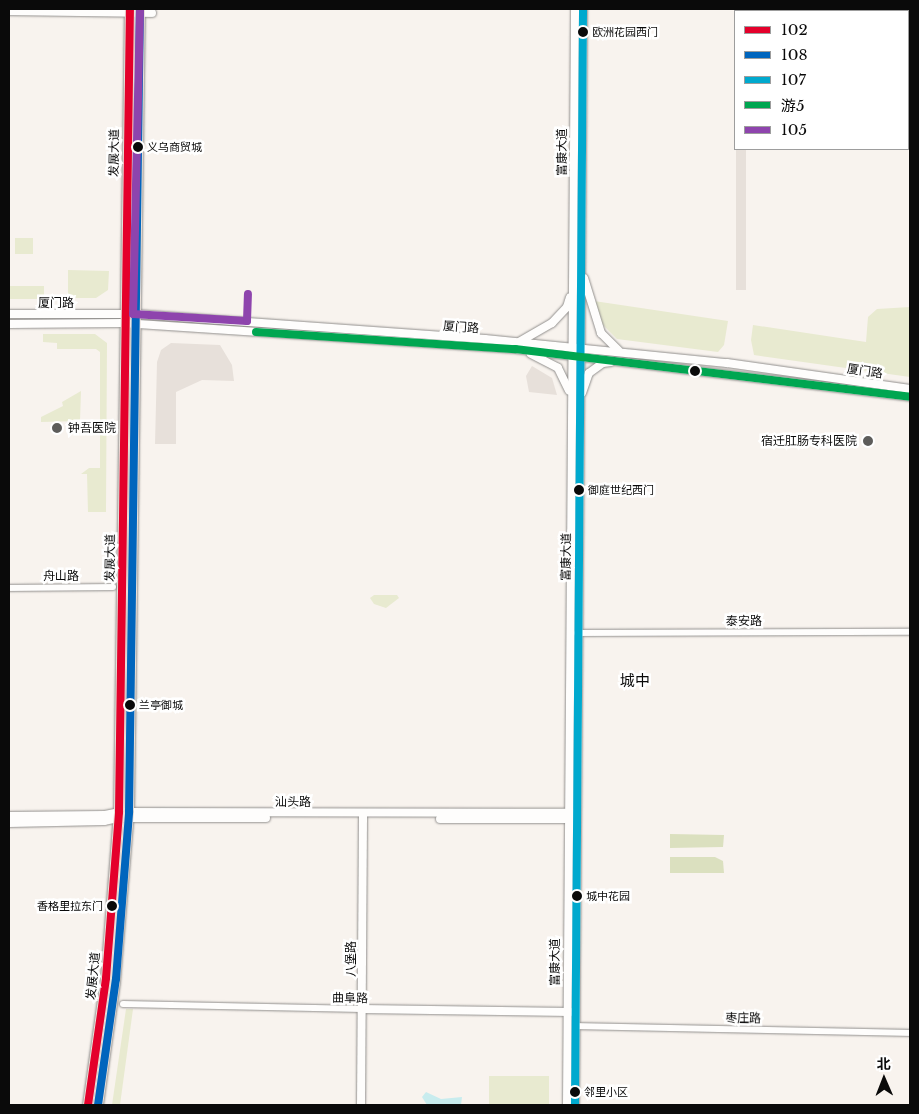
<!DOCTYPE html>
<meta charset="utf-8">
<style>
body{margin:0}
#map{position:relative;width:919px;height:1114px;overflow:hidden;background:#f8f3ee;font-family:"Libre Baskerville","Noto Sans SC",serif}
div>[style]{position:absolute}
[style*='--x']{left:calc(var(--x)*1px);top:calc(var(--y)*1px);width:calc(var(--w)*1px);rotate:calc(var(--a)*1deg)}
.green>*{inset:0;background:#e8ead0;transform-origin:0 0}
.forest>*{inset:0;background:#dbe0bf}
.plaza>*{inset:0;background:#e7e0da;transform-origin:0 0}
.water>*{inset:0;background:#c8ecee}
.roads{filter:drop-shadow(0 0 1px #918f8d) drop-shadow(0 0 1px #918f8d)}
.minor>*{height:6px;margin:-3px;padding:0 3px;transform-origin:3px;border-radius:3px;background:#fefdfc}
.tertiary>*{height:8px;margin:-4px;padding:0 4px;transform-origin:4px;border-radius:4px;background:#fefdfc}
.primary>*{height:10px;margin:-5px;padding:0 5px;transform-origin:5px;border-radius:5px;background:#e9e0d9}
.bus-1>*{height:8px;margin:-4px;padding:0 4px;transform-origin:4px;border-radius:4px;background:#e4002b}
.bus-2>*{height:8px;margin:-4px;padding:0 4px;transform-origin:4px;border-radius:4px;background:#0065bd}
.bus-3>*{height:8px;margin:-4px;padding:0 4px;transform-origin:4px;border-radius:4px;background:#00a9ce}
.bus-4>*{height:8px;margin:-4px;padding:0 4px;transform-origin:4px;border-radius:4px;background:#00a651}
.bus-5>*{height:8px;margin:-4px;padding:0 4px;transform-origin:4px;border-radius:4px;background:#8e44ad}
.dots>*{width:14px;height:14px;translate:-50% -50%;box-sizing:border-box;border:2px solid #fff;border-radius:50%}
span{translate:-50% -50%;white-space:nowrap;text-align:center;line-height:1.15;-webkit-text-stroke:5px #fff;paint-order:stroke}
.bus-label{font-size:11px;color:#0a0a0a}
.left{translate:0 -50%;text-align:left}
.right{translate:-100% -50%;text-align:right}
.street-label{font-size:12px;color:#0a0a0a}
.poi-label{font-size:12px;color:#0a0a0a}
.quarter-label{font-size:15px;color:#0a0a0a}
.frame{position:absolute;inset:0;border:10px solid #0a0a0a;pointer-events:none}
.legend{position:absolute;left:734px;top:10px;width:175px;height:140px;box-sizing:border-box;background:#fff;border:1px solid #9d9d9d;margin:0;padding:6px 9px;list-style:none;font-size:15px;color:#0a0a0a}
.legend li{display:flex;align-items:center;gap:10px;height:25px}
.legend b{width:25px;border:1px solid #9d9d9d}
.north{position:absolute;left:859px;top:1054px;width:50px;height:50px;-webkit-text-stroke:4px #fff;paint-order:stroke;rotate:359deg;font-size:14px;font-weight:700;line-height:20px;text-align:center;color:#0a0a0a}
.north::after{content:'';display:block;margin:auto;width:18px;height:22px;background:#0a0a0a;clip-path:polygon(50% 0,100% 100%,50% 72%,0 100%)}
</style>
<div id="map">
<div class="green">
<div style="left:15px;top:238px;width:18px;height:16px"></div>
<div style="clip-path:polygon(68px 270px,109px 271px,108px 290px,96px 298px,68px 298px)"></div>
<div style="left:9px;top:286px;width:35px;height:13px"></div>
<div style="clip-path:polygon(594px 301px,728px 321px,724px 345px,718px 352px,617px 339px,600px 322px)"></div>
<div style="clip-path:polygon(910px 307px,910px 377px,754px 355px,751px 340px,753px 325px,866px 342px,868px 317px,877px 309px)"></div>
<div style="clip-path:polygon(43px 334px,95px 334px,107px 343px,106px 512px,88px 512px,87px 474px,81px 474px,89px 468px,100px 468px,100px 352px,96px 349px,57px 349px,57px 343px,43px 342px)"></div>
<div style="clip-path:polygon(81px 391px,80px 421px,41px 422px,41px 417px,63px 406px,62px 402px)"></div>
<div style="clip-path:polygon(374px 595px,397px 595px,399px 598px,386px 608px,374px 604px,370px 598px)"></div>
<div style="clip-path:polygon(126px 1009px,133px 1009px,120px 1105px,112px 1105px)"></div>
<div style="left:489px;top:1076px;width:60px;height:29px"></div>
</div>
<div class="forest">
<div style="clip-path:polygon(670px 834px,724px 835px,723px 847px,670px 848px)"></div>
<div style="clip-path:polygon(670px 857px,715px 857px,723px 861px,724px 873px,670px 873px)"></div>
</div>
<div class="plaza">
<div style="left:736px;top:149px;width:10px;height:141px"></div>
<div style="clip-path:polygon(171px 343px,220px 345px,232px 365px,234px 381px,202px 380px,176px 392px,176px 444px,155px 444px,157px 362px,161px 350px)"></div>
<div style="clip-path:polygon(532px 366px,552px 378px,557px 395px,529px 392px,526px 376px)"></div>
</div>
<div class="water">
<div style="clip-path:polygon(426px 1092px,441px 1099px,462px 1097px,461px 1105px,427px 1105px,422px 1097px)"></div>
</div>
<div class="roads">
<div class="minor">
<div style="--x:9;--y:588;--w:104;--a:-0.6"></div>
<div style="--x:577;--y:633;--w:333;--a:-0.2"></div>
<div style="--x:123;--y:1004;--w:239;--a:1.2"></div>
<div style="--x:576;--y:1026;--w:334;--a:1.2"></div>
</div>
<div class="tertiary">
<div style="--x:9;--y:11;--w:143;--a:0.8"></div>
<div style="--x:584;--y:278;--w:58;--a:72.8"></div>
<div style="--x:601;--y:333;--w:25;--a:45"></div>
<div style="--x:9;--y:314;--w:127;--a:0"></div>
<div style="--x:136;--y:314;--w:350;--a:4.1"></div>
<div style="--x:485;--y:339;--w:243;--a:5.7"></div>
<div style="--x:727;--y:363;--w:185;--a:8.1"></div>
<div style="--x:9;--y:324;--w:114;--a:-0.5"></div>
<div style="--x:123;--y:323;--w:393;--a:3.8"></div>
<div style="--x:515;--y:349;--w:398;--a:6.9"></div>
<div style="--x:519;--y:342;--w:38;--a:-30"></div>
<div style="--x:552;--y:323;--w:22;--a:-47"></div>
<div style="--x:567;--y:307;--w:10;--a:-73"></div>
<div style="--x:531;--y:354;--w:30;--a:27"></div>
<div style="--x:558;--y:368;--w:25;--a:64"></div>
<div style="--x:582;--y:393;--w:21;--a:-71"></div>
<div style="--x:589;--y:373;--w:17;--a:-36"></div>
<div style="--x:603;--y:363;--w:8;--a:-7"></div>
<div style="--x:9;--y:816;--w:96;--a:-0.6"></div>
<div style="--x:105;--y:815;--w:14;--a:-12"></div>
<div style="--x:119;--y:812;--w:453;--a:0.1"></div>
<div style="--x:440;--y:819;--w:131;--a:0"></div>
<div style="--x:9;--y:823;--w:95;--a:-1.2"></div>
<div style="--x:104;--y:821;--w:14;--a:-12"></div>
<div style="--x:118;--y:818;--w:148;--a:0"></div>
<div style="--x:362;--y:1009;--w:208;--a:0.8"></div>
<div style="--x:361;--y:1105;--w:291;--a:-89.6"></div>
<div style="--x:567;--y:1105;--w:1096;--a:-89.58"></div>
<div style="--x:575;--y:1105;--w:1096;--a:-89.58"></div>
</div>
<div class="primary">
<div style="--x:88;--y:1105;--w:128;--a:-81.9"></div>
<div style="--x:106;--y:978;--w:167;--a:-85.5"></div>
<div style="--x:119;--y:812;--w:803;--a:-89.22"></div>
<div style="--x:98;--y:1105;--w:124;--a:-82.1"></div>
<div style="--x:115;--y:982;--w:171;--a:-85.3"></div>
<div style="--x:129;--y:812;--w:803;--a:-89.22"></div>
</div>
</div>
<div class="bus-1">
<div style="--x:88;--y:1105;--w:128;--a:-81.9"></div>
<div style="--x:106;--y:978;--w:167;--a:-85.5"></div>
<div style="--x:119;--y:812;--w:803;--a:-89.22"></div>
</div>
<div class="bus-2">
<div style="--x:98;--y:1105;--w:127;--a:-81.9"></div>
<div style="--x:116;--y:979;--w:168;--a:-85.5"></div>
<div style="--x:129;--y:812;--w:803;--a:-89.22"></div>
</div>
<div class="bus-3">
<div style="--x:575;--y:1105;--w:1096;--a:-89.58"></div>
</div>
<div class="bus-4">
<div style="--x:256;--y:332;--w:260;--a:3.8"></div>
<div style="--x:515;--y:349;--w:398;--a:6.9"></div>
</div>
<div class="bus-5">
<div style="--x:140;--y:9;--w:305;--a:91.3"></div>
<div style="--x:133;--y:314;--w:114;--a:3.5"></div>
<div style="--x:247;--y:321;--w:27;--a:-88"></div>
</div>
<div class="dots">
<div style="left:583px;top:32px;background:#0a0a0a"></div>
<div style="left:138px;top:147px;background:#0a0a0a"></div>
<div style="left:695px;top:371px;background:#0a0a0a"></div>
<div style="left:57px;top:428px;background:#5d5c5a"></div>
<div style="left:868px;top:441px;background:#5d5c5a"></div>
<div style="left:579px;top:490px;background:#0a0a0a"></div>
<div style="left:130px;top:705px;background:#0a0a0a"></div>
<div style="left:577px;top:896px;background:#0a0a0a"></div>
<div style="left:112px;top:906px;background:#0a0a0a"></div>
<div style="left:575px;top:1092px;background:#0a0a0a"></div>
</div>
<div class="bus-label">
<span class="left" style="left:592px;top:32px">欧洲花园西门</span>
<span class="left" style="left:147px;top:147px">义乌商贸城</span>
<span class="left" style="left:588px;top:490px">御庭世纪西门</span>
<span class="left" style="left:139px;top:705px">兰亭御城</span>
<span class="left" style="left:586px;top:896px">城中花园</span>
<span class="right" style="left:103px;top:906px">香格里拉东门</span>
<span class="left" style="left:584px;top:1092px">邻里小区</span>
</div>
<div class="street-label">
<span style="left:562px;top:152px;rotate:-90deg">富康大道</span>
<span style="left:114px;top:153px;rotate:-89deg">发展大道</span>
<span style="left:56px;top:303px">厦门路</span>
<span style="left:461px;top:327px;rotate:4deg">厦门路</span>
<span style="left:865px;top:371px;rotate:8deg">厦门路</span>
<span style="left:566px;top:557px;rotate:-89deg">富康大道</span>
<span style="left:110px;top:558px;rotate:-89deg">发展大道</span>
<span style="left:61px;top:576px">舟山路</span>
<span style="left:744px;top:621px">泰安路</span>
<span style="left:293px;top:802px">汕头路</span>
<span style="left:351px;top:959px;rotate:-90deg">八堡路</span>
<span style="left:555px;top:962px;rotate:-90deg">富康大道</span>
<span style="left:93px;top:976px;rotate:-84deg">发展大道</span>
<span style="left:350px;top:998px;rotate:1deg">曲阜路</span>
<span style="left:743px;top:1018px;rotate:1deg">枣庄路</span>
</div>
<div class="poi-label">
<span class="left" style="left:68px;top:428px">钟吾医院</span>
<span class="right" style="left:857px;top:441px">宿迁肛肠专科医院</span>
</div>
<div class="quarter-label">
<span style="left:635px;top:681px">城中</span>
</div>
<div class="frame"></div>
<ul class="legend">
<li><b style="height:6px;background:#e4002b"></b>102</li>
<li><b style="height:6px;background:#0065bd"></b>108</li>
<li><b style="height:6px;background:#00a9ce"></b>107</li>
<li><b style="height:6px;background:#00a651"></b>游5</li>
<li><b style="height:6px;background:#8e44ad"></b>105</li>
</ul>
<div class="north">北</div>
</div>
